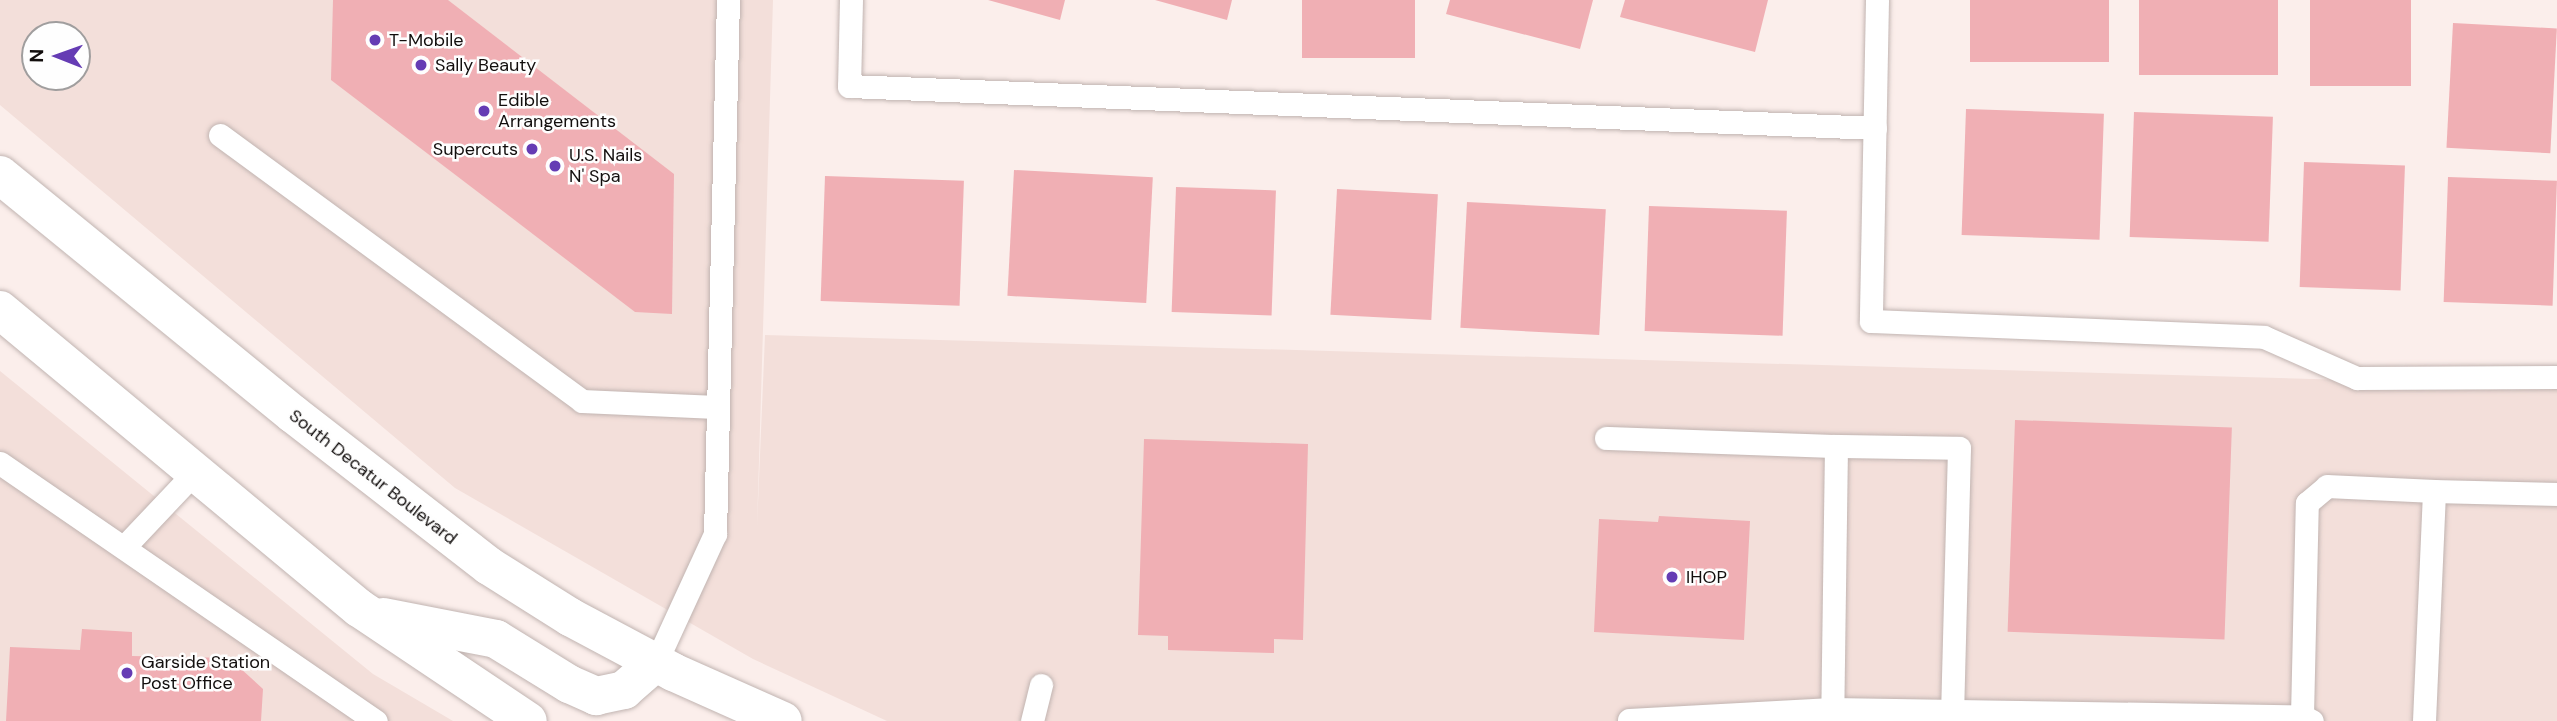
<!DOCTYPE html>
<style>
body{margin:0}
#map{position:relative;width:2557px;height:721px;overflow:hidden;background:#fbeeeb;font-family:"DM Sans",sans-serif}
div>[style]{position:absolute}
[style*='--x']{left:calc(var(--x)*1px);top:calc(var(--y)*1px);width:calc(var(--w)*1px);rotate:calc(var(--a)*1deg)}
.built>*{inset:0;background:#f3dfda}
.building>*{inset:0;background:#f0afb4;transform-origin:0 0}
.roads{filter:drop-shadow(0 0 2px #c1b4b1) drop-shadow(0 0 2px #c1b4b1)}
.service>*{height:23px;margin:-11.5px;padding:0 11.5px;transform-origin:11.5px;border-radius:11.5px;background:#fff}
.primary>*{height:38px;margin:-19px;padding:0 19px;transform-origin:19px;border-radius:19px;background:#fff}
.dots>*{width:19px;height:19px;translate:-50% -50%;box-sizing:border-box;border:4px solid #fefefe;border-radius:50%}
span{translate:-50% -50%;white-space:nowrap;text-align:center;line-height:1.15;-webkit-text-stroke:5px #fefefe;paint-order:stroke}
.poi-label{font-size:18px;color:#120e0d}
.left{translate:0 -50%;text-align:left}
.right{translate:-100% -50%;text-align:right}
.street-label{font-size:18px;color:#120e0d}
.north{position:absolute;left:21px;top:21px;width:70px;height:70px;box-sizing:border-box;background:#fefefe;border:2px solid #a09e9e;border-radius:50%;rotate:271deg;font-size:19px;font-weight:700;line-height:28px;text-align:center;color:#120e0d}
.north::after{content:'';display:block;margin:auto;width:24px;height:32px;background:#653cb4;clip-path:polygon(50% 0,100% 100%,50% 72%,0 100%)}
</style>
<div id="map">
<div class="built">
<div style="clip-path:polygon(evenodd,0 0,773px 0,757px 527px,765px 335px,2557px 386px,2557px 721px,887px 721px,753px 659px,455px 488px,0 105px,0 0,35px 35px,77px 35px,77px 77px,35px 77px,35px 35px)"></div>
<div style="clip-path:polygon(0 371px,373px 674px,453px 721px,0 721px)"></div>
</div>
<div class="building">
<div style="clip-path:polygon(333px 0,448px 0,674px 174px,672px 314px,635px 312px,331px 80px)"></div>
<div style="clip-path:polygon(988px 0,1065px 0,1060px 20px)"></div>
<div style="clip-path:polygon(1155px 0,1232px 0,1227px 20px)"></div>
<div style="left:1302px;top:0;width:113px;height:58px"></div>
<div style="clip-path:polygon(1450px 0,1593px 0,1580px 49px,1446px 14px)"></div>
<div style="clip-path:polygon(1625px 0,1768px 0,1755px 52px,1620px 17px)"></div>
<div style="left:1970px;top:0;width:139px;height:62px"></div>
<div style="left:2139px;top:0;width:139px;height:75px"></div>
<div style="left:2310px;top:0;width:101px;height:86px"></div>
<div style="left:2453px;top:23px;width:104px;height:125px;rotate:3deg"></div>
<div style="left:1966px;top:109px;width:138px;height:126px;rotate:2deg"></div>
<div style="left:2134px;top:112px;width:139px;height:125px;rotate:2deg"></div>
<div style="left:2304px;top:162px;width:101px;height:125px;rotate:2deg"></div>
<div style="left:1014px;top:170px;width:139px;height:126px;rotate:3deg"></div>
<div style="left:825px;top:176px;width:139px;height:125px;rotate:2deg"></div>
<div style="left:2448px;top:177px;width:109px;height:125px;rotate:2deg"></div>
<div style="left:1176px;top:187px;width:100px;height:125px;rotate:2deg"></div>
<div style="left:1337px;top:189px;width:101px;height:126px;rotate:3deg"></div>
<div style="left:1467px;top:202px;width:139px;height:126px;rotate:3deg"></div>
<div style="left:1649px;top:206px;width:138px;height:125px;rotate:2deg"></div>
<div style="left:2015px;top:420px;width:217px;height:212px;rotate:2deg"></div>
<div style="clip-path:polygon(1144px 439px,1308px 444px,1303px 640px,1274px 639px,1274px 653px,1168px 650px,1168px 636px,1138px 635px)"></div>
<div style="clip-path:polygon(1659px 516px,1750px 521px,1744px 640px,1594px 632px,1599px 519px,1658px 522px)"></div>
<div style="clip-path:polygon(82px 629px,132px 632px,132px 656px,229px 658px,263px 689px,261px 721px,6px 721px,10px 647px,80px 650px)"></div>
</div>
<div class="roads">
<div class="service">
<div style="--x:851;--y:0;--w:86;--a:91.3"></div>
<div style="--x:849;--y:86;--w:1027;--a:2.34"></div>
<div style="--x:1877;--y:0;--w:321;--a:91.1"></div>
<div style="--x:1871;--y:321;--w:393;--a:2.3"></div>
<div style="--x:2264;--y:337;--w:102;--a:23.8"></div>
<div style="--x:2357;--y:378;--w:200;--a:-0.3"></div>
<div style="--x:220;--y:135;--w:449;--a:36.3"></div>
<div style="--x:582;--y:401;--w:134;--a:2.6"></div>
<div style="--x:1606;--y:438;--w:230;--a:2"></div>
<div style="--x:1836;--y:446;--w:275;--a:90.8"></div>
<div style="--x:1836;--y:446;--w:123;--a:0.9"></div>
<div style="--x:1959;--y:448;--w:264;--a:91.5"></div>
<div style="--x:0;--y:463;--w:456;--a:34.5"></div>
<div style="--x:125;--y:546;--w:103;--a:-46.6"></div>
<div style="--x:656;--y:662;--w:141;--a:-65.3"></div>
<div style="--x:715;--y:534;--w:534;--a:-88.61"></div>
<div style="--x:2302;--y:716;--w:213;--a:-88.7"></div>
<div style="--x:2307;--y:503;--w:26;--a:-40"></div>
<div style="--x:2327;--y:486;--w:107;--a:2.7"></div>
<div style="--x:1629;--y:720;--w:203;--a:-3.1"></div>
<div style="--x:1832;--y:709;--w:470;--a:0.9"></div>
<div style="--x:2302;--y:716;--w:11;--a:27"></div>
<div style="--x:1032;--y:721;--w:37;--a:-76"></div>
<div style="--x:2424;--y:721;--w:230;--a:-87.5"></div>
<div style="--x:2434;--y:491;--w:123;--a:1.4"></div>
</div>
<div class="primary">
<div style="--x:0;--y:175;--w:378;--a:39.2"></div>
<div style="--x:293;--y:414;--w:248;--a:37.8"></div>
<div style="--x:489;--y:566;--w:96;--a:32.2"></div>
<div style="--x:570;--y:617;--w:117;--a:28.1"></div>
<div style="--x:673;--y:672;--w:120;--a:24"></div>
<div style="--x:0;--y:310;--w:467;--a:39.7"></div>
<div style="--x:359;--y:608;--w:203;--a:33.8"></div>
<div style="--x:383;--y:617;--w:115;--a:11"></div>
<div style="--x:496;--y:639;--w:86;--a:31.7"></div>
<div style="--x:569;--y:684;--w:30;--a:24"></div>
<div style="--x:596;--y:696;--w:29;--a:-12"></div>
<div style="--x:624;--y:690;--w:43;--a:-41.2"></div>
</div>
</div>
<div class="dots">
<div style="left:375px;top:40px;background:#653cb4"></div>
<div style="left:421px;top:65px;background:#653cb4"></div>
<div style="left:484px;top:111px;background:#653cb4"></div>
<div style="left:532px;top:149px;background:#653cb4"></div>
<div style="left:555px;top:166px;background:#653cb4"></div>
<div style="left:1672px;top:577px;background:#653cb4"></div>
<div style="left:127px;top:673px;background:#653cb4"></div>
</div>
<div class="poi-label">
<span class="left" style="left:389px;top:40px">T-Mobile</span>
<span class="left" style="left:435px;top:65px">Sally Beauty</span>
<span class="left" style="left:498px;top:111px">Edible<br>Arrangements</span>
<span class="right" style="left:518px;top:149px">Supercuts</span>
<span class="left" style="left:569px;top:166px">U.S. Nails<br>N' Spa</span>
<span class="left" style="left:1686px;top:577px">IHOP</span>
<span class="left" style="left:141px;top:673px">Garside Station<br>Post Office</span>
</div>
<div class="street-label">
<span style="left:373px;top:477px;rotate:38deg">South Decatur Boulevard</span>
</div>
<div class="north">N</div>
</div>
